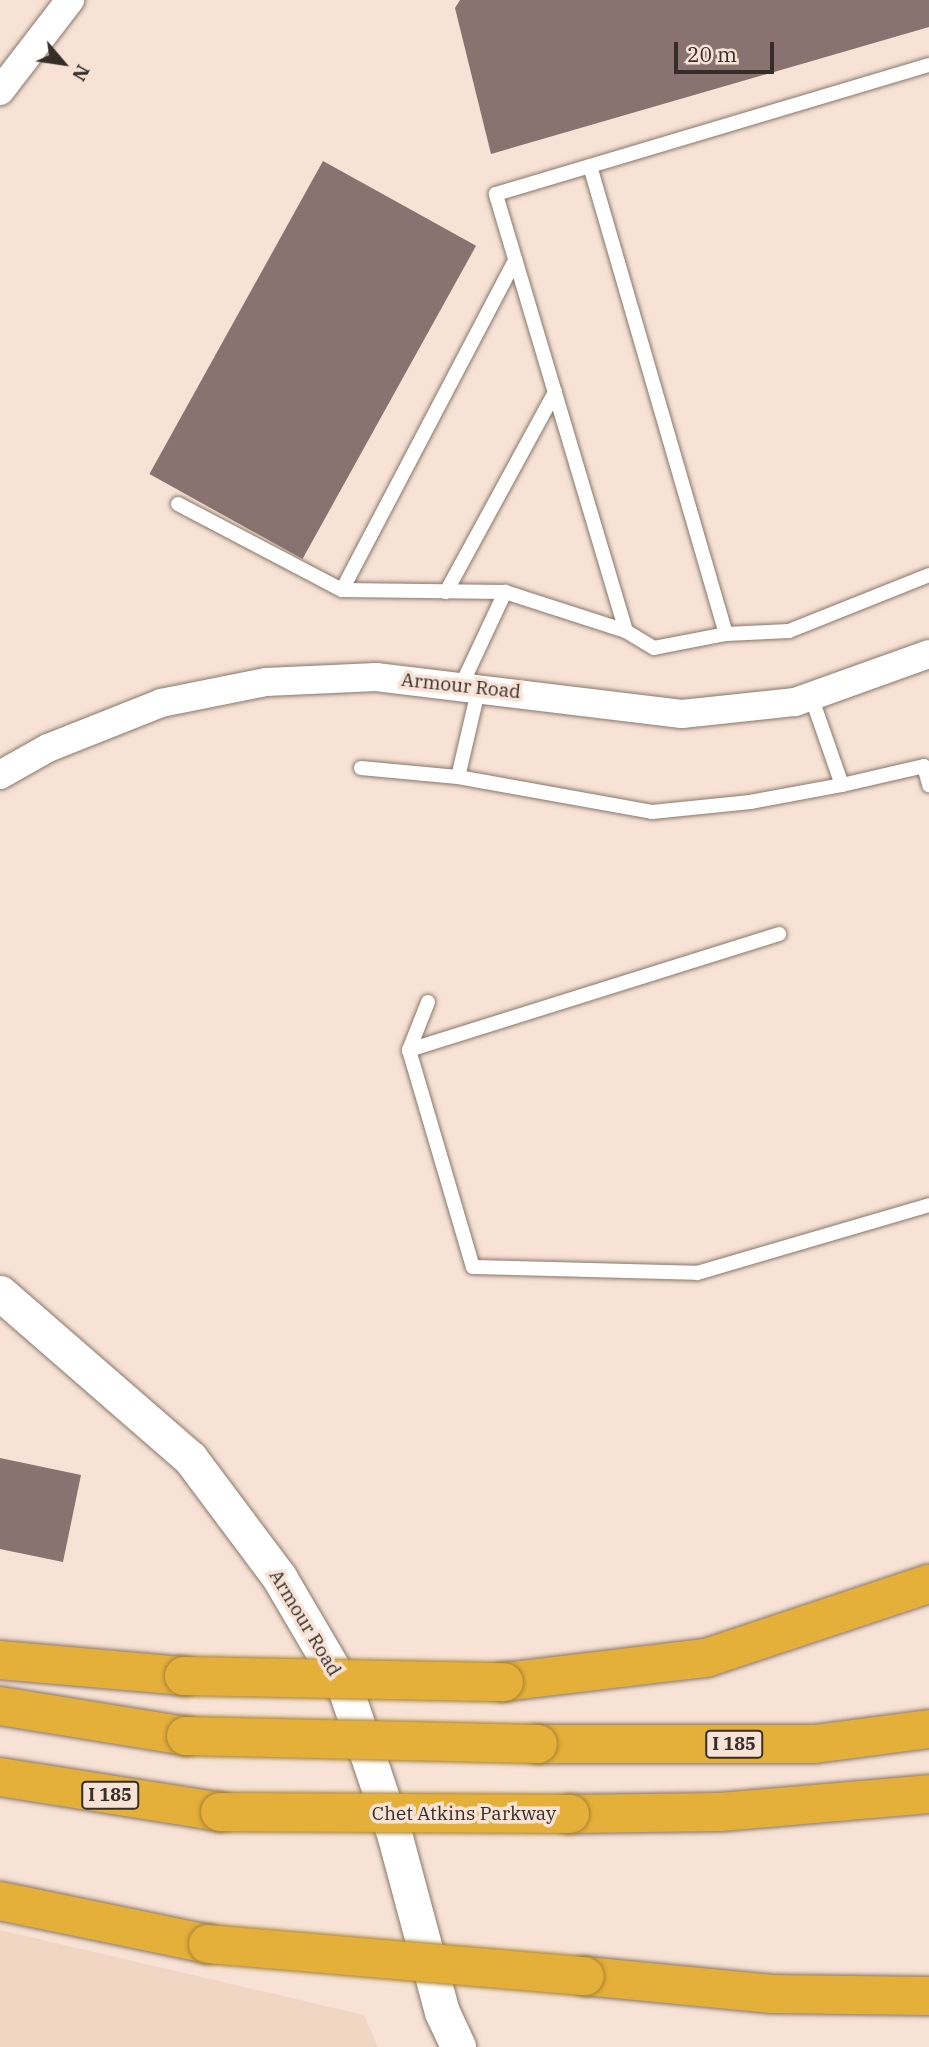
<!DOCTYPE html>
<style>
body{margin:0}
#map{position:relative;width:929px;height:2047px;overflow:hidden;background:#f7e2d5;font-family:"IBM Plex Serif",serif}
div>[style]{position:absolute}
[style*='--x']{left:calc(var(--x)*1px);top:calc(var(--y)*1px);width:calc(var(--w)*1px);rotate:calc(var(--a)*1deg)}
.built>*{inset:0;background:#f1d6c4}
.building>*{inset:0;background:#89726f;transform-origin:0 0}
.roads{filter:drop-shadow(0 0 2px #89776b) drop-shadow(0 0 2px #89776b)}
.service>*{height:14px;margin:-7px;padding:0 7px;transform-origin:7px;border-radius:7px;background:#fff}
.minor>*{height:28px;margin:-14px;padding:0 14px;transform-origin:14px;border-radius:14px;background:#fff}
.tertiary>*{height:35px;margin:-17.5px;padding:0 17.5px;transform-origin:17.5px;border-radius:17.5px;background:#fff}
.motorway>*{height:38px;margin:-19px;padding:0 19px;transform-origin:19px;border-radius:19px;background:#e5b03a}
.bridges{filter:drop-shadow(0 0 2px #a78234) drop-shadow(0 0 2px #a78234)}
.motorway-bridge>*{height:38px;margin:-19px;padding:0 19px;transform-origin:19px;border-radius:19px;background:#e5b03a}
span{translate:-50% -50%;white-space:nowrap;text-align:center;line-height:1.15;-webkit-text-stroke:7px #f7e2d5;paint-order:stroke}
.shield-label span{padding:2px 5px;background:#f7e2d5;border:2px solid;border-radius:5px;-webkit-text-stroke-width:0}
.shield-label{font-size:18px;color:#352d28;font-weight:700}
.street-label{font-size:19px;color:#352d28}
.north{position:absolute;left:28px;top:28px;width:70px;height:70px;-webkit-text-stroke:5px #f7e2d5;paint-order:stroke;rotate:119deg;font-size:19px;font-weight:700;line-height:28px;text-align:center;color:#352d28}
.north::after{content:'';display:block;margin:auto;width:24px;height:32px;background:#352d28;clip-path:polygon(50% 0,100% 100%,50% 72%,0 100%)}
.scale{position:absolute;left:674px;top:42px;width:100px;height:32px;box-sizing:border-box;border:4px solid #352d28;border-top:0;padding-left:9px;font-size:21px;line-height:24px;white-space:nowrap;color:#352d28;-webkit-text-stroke:5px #f7e2d5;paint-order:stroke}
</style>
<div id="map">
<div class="built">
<div style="clip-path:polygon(0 1930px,364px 2015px,378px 2047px,0 2047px)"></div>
</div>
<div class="building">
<div style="clip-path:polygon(460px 0,929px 0,929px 27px,491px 154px,455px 8px)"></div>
<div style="left:323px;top:161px;width:175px;height:358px;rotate:29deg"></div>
<div style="clip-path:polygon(0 1458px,81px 1475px,63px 1562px,0 1549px)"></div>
</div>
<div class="roads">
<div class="service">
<div style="--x:590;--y:166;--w:487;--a:73.8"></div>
<div style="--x:726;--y:634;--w:73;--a:169"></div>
<div style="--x:654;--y:648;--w:33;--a:-149"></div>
<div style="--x:178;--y:504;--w:185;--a:27.7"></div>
<div style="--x:342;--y:590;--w:373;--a:-62.3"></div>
<div style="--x:342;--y:590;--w:163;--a:0.7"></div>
<div style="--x:446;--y:592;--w:228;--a:-61.4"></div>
<div style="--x:726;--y:634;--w:63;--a:-2.7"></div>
<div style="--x:789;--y:631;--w:151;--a:-21.8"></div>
<div style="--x:462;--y:684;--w:102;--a:-64.9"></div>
<div style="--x:505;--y:592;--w:127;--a:17.9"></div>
<div style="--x:626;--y:631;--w:456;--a:-106.6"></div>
<div style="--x:496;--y:194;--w:452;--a:-16.6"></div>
<div style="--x:479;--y:687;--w:92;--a:103.1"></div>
<div style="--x:458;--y:777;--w:197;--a:10.2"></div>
<div style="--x:652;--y:812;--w:99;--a:-5.8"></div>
<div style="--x:750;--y:802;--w:94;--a:-10.5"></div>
<div style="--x:842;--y:785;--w:94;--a:-109.2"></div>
<div style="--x:361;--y:768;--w:97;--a:5.3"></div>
<div style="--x:842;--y:785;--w:84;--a:-13"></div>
<div style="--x:924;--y:766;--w:20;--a:75"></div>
<div style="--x:428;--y:1002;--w:52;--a:111.6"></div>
<div style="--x:409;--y:1050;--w:226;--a:73.6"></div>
<div style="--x:473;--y:1267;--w:224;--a:1.5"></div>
<div style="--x:697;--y:1273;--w:242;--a:-16.3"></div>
<div style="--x:409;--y:1050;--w:388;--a:-17.4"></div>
</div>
<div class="minor">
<div style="--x:0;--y:91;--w:115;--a:-52.4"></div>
<div style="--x:0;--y:775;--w:55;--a:-29.4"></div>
<div style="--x:48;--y:748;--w:122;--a:-21.7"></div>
<div style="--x:161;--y:703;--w:107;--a:-11.3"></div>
<div style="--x:266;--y:682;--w:110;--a:-2.6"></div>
<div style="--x:376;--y:677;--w:308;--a:6.9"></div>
<div style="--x:682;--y:714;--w:114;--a:-6.1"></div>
<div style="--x:795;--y:702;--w:142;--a:-19.7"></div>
</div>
<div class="tertiary">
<div style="--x:0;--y:1293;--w:252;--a:41"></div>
<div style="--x:190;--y:1458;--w:149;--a:53.2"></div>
<div style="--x:279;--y:1577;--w:132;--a:59.6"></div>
<div style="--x:346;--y:1691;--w:154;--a:71.4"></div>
<div style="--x:395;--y:1837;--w:181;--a:75"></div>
<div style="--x:442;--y:2012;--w:38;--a:65"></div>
</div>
<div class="motorway">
<div style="--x:0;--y:1660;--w:185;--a:5"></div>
<div style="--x:504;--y:1682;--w:203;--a:-6.8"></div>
<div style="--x:706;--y:1658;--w:235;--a:-18.4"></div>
<div style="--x:0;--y:1706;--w:188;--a:9.2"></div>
<div style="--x:538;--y:1744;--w:277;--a:0"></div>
<div style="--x:815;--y:1744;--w:115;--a:-7.5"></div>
<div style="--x:0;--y:1777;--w:223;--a:9"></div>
<div style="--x:570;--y:1814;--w:151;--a:-0.8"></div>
<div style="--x:721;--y:1812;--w:209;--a:-4.9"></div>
<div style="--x:0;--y:1901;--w:212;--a:11.7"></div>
<div style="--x:585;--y:1976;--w:188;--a:5.5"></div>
<div style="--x:772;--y:1994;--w:157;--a:0.7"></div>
</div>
</div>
<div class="bridges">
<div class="motorway-bridge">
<div style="--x:184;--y:1676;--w:320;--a:1.1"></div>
<div style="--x:186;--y:1736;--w:352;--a:1.3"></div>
<div style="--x:220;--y:1812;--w:350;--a:0.3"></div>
<div style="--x:208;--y:1944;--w:378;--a:4.9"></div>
</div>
</div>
<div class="shield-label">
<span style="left:734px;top:1744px">I 185</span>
<span style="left:110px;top:1795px">I 185</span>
</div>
<div class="street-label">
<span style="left:461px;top:686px;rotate:6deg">Armour Road</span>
<span style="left:305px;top:1623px;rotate:59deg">Armour Road</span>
<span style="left:464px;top:1814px">Chet Atkins Parkway</span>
</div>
<div class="north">N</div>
<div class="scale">20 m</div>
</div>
